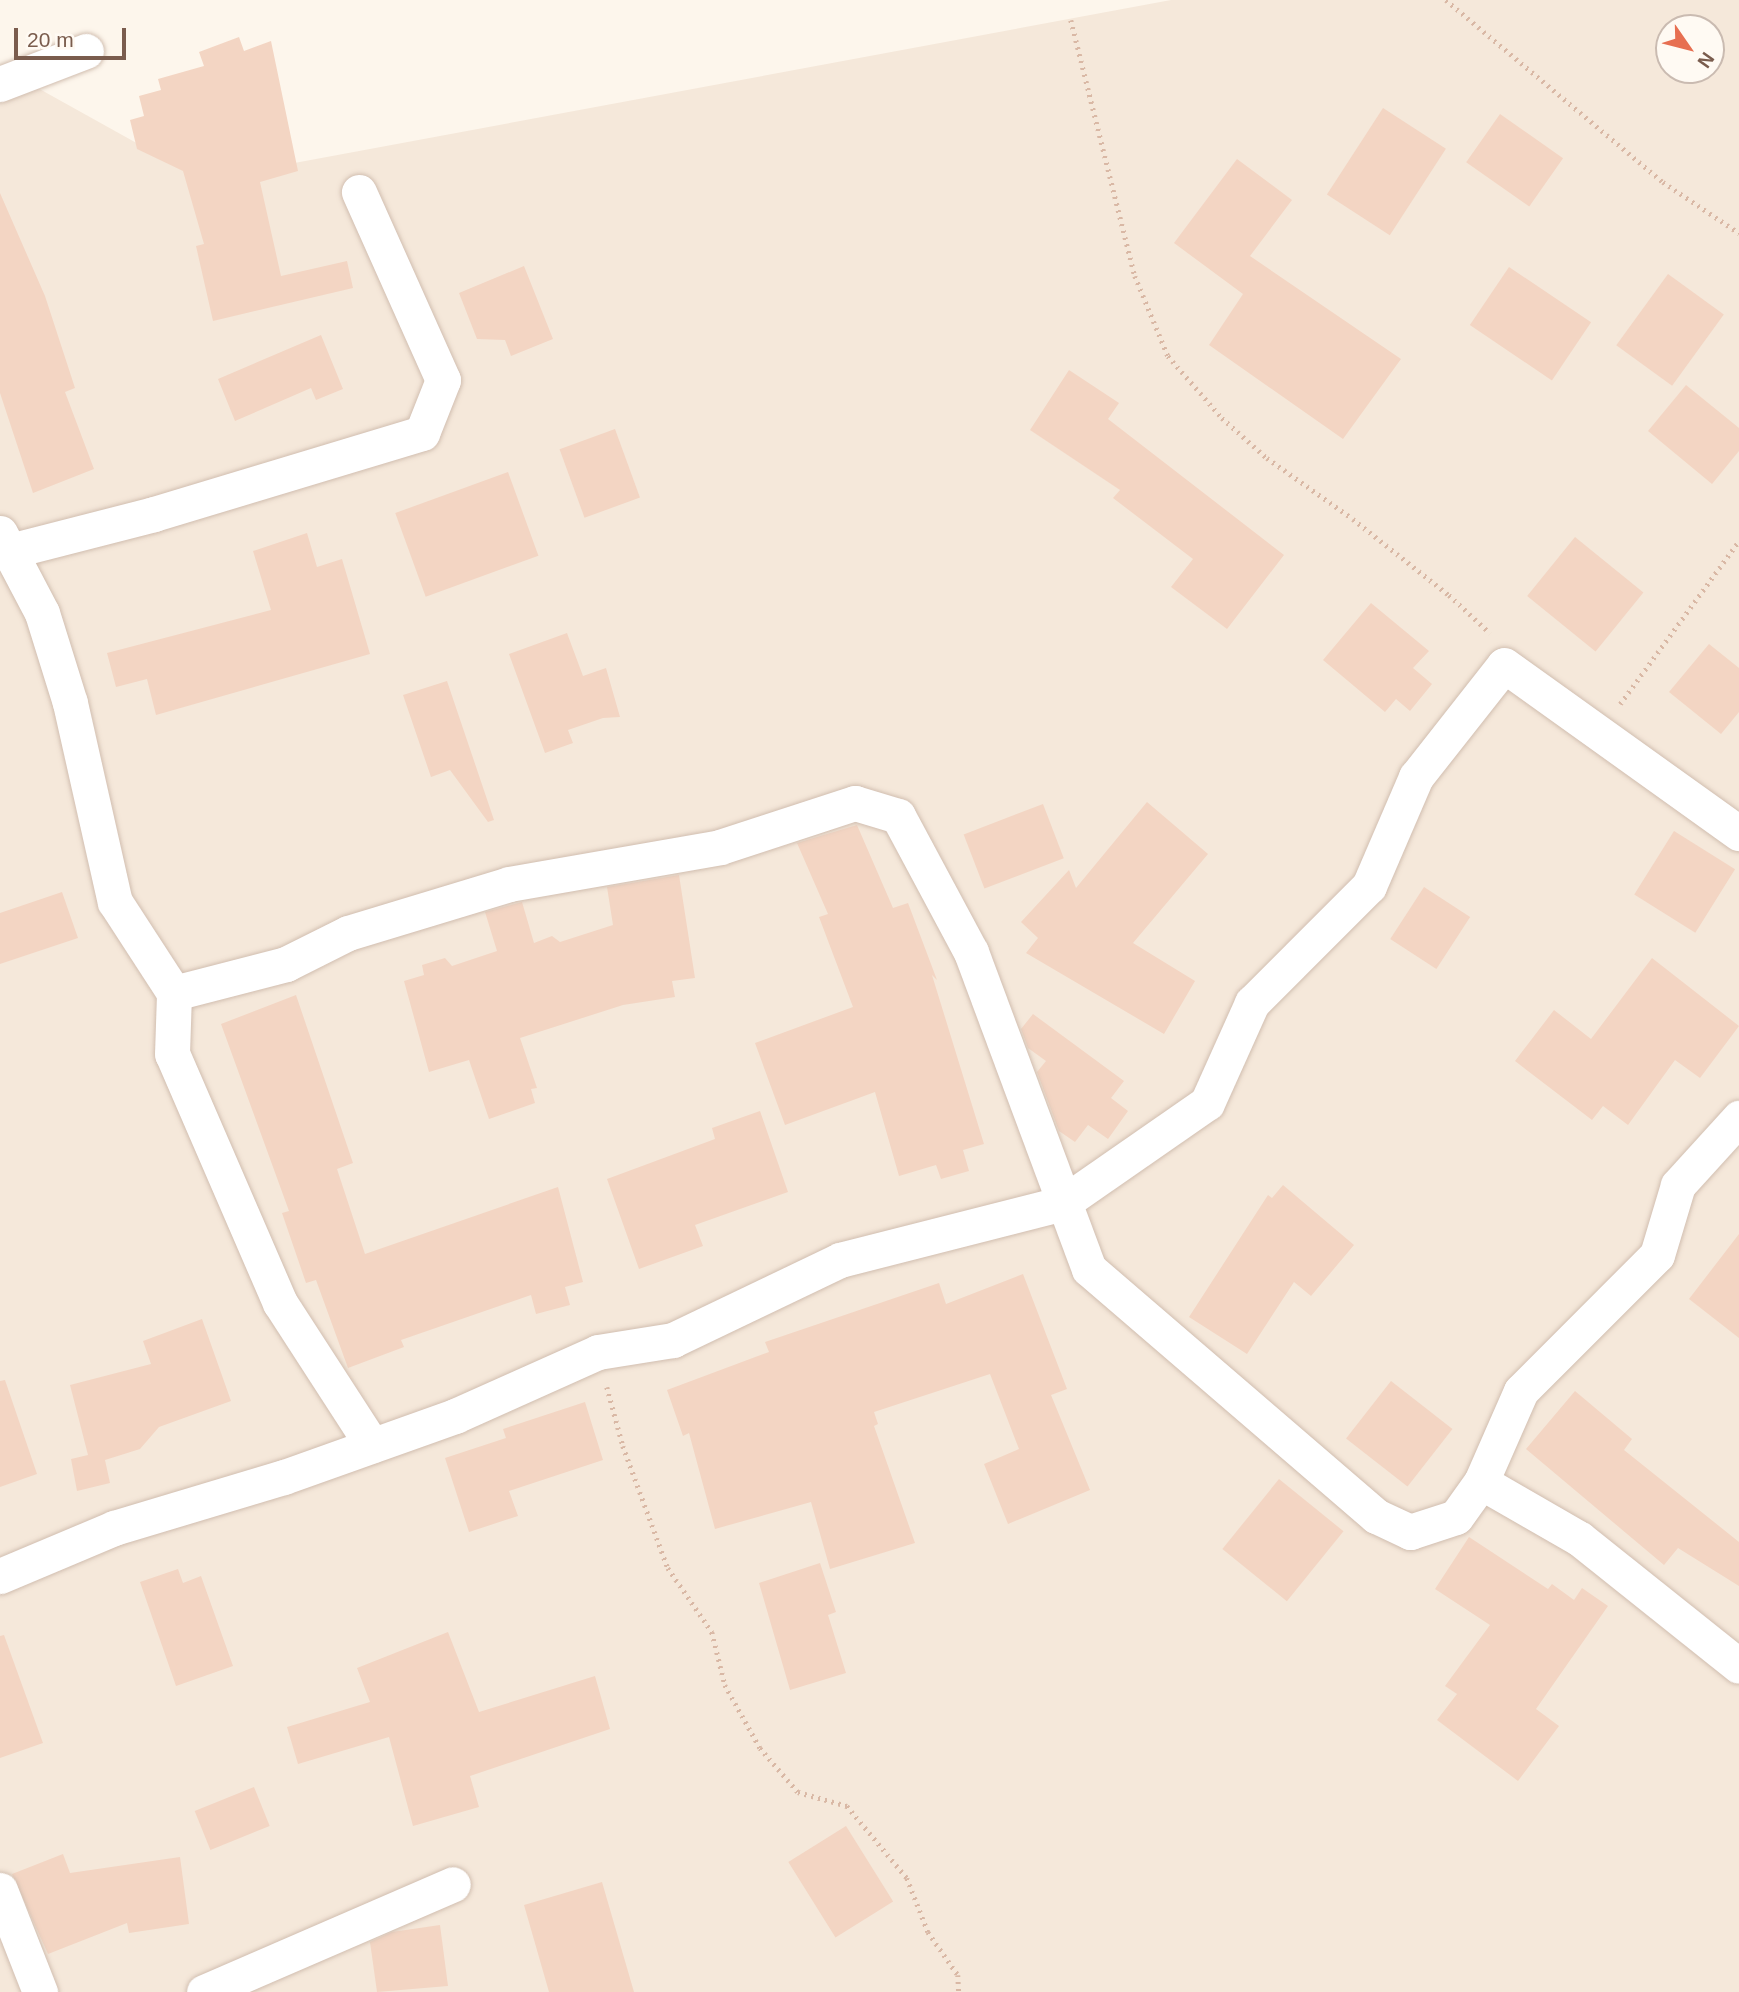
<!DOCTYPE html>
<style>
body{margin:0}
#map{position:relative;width:1739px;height:1992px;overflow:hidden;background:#fdf6ec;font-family:Helvetica,sans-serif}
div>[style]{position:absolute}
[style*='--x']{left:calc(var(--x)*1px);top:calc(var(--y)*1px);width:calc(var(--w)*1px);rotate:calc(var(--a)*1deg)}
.residential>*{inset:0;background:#f5e8da}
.building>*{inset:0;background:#f3d5c3;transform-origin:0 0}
.path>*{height:4.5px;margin-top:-2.25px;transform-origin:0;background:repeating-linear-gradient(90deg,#d9b8a5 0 2px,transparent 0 7px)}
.roads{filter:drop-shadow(0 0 2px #d1beb0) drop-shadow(0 0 2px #d1beb0)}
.minor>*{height:35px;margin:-17.5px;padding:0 17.5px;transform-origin:17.5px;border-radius:17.5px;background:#fff}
span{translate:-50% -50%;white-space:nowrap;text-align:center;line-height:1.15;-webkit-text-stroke:5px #fffaf3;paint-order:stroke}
.north{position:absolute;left:1655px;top:14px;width:70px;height:70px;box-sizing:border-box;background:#fffaf3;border:2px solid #cabbb1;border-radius:50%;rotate:125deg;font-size:19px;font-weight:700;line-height:28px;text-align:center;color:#7a5c4d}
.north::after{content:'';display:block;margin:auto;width:24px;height:32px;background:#e76f51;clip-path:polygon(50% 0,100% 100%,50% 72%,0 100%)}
.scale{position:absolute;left:14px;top:28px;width:112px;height:32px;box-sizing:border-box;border:4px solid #7a5c4d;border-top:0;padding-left:9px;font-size:21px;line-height:24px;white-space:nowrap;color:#7a5c4d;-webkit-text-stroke:5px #fffaf3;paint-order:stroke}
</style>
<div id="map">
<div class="residential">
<div style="clip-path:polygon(evenodd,1171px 0,1739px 0,1739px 1992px,0 1992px,0 67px,203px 180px,1171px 0,1669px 28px,1711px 28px,1711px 70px,1669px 70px,1669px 28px)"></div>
</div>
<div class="building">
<div style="clip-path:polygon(239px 37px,244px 51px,271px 41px,298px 171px,260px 182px,281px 276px,347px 261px,353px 288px,213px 321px,196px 246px,204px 244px,183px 171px,137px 149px,130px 120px,144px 116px,139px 96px,161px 90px,158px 79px,204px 66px,199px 52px)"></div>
<div style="left:1383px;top:108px;width:75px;height:103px;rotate:33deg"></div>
<div style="left:1500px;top:114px;width:77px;height:59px;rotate:35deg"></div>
<div style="clip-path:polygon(1237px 159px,1292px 200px,1250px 256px,1401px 359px,1343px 439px,1209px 345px,1243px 294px,1174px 243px)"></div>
<div style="clip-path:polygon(0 193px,45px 296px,75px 388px,65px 392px,94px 469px,33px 493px,0 393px)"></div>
<div style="clip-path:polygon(524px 266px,553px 339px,511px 356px,505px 340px,477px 339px,459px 293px)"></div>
<div style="left:1509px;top:267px;width:99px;height:70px;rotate:34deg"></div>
<div style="left:1668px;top:274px;width:69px;height:88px;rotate:36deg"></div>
<div style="clip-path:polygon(321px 335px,343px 389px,316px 400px,311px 388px,235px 421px,218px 379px)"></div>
<div style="clip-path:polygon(1069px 370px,1119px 403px,1108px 419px,1284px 555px,1227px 629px,1171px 587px,1193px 559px,1113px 498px,1120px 490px,1030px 430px)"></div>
<div style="clip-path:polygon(1686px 385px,1739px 428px,1739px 451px,1712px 484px,1648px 431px)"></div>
<div style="left:615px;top:429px;width:73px;height:59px;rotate:70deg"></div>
<div style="left:508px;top:472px;width:89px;height:120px;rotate:70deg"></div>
<div style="clip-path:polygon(307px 533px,317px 567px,342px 559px,370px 654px,156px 715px,147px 679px,116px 687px,107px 653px,271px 610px,253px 551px)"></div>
<div style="left:1575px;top:537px;width:88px;height:76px;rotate:39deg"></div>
<div style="clip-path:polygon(1371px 603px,1429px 651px,1413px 668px,1432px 684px,1410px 711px,1396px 699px,1385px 712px,1323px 660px)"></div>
<div style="clip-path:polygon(567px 633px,583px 676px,606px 668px,620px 717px,603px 718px,568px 730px,573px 743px,545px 753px,509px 654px)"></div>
<div style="clip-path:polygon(1709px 644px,1739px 668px,1739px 712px,1721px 734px,1669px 692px)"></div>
<div style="clip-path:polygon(447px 681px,494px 820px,488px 822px,450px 770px,431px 777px,403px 695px)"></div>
<div style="clip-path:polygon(1147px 802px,1208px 854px,1133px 943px,1195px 981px,1164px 1034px,1026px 953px,1038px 938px,1021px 922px,1069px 870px,1076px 888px)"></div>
<div style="left:1043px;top:804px;width:58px;height:85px;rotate:69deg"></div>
<div style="clip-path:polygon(857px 825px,893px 908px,908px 903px,937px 980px,932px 975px,984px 1144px,963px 1150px,969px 1171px,941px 1179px,936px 1165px,899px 1176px,875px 1092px,785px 1125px,755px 1043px,853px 1007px,819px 917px,828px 914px,797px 843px)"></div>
<div style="left:1674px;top:831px;width:72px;height:75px;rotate:32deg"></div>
<div style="clip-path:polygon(679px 875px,695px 978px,672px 981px,675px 997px,623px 1005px,520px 1038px,537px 1088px,531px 1089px,535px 1103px,489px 1119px,469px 1060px,429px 1072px,404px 981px,424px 975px,422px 965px,445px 958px,452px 966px,497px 951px,485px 912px,522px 902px,534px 943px,552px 936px,560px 942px,613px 925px,607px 887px)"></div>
<div style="left:1424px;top:887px;width:55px;height:62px;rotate:33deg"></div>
<div style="clip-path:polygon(62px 892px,78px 938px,0 964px,0 913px)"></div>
<div style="clip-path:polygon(1652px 958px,1739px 1026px,1700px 1078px,1675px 1060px,1628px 1125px,1603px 1106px,1592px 1120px,1515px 1061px,1554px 1010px,1591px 1039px)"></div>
<div style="clip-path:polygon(296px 995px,353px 1163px,337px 1169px,365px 1254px,558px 1187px,583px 1282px,565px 1287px,570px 1305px,536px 1314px,531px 1295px,401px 1340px,404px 1347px,348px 1368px,316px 1280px,306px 1283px,282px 1213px,289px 1211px,221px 1024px)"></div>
<div style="clip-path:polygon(1033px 1014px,1124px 1081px,1111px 1098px,1128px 1111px,1108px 1139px,1088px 1125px,1075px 1142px,1059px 1131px,1037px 1072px,1046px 1061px,1028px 1048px,1021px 1029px)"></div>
<div style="clip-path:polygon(760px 1111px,788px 1192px,695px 1225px,703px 1246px,639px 1269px,607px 1179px,715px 1139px,712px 1128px)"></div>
<div style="clip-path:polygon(1283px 1185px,1354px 1245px,1311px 1296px,1294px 1282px,1247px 1354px,1189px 1317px,1268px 1195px,1272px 1198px)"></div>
<div style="clip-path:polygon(1739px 1234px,1739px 1338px,1689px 1299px)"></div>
<div style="clip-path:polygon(1023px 1274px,1067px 1389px,1051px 1395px,1090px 1490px,1008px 1524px,984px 1464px,1019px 1449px,990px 1374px,874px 1412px,878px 1424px,874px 1426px,915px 1543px,830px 1569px,811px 1502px,715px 1529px,689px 1433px,683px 1436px,667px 1390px,769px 1352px,765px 1342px,939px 1283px,946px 1304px)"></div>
<div style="clip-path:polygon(202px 1319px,231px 1401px,159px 1427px,140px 1449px,105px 1460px,110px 1483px,77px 1491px,71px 1459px,88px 1455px,70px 1385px,151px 1364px,143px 1341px)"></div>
<div style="clip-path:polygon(5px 1380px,37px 1474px,0 1487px,0 1381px)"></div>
<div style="left:1391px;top:1381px;width:78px;height:73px;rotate:38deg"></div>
<div style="clip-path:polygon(1575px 1391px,1632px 1439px,1624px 1450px,1739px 1542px,1739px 1586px,1678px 1548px,1664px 1565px,1526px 1449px)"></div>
<div style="clip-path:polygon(585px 1402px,603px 1460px,509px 1491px,518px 1516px,469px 1532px,445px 1458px,506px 1438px,503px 1429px)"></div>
<div style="left:1279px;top:1479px;width:83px;height:90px;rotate:39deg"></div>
<div style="clip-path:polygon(1469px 1537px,1548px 1589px,1552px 1584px,1574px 1600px,1582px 1588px,1608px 1606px,1536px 1709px,1559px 1726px,1518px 1781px,1437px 1720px,1457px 1694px,1445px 1686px,1490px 1625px,1435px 1589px)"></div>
<div style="clip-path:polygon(820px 1563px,836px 1612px,828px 1615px,846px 1673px,790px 1690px,759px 1583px)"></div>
<div style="clip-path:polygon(178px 1569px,183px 1583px,201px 1576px,233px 1666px,176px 1686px,140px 1582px)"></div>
<div style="clip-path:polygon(448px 1632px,479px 1712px,595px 1676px,610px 1729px,470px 1776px,479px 1807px,413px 1826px,389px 1737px,298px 1764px,287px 1727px,370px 1702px,357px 1668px)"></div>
<div style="clip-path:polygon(4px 1635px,43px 1743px,0 1758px,0 1636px)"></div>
<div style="left:254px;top:1787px;width:42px;height:64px;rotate:68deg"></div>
<div style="left:846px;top:1826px;width:89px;height:68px;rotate:58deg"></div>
<div style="clip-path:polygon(63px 1854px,70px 1873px,180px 1857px,189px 1924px,129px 1933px,127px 1923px,48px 1954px,12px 1874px)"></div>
<div style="clip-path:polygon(602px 1882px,634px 1992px,549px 1992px,524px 1905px)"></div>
<div style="clip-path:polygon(440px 1925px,448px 1986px,377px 1992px,370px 1942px,392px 1932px)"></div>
</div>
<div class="path">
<div style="--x:1446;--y:0;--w:283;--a:40"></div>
<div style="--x:1663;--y:182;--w:92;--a:33.9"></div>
<div style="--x:1071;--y:20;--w:264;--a:76"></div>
<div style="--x:1135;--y:276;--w:87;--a:67.6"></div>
<div style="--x:1168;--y:356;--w:82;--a:48.9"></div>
<div style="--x:1222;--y:418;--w:60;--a:41.6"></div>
<div style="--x:1267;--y:458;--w:105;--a:35.3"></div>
<div style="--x:1353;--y:519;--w:122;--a:38.4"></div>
<div style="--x:1449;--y:595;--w:56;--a:42.8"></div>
<div style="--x:1620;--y:704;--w:202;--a:-53.9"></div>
<div style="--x:607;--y:1387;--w:61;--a:74.8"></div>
<div style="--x:623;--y:1446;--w:130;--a:69.8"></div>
<div style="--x:668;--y:1568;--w:78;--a:55.5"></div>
<div style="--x:712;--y:1632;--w:55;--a:76.2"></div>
<div style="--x:725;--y:1685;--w:72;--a:60.9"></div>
<div style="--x:760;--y:1748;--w:58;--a:49.2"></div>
<div style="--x:798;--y:1792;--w:51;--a:15.9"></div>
<div style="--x:847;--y:1806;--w:94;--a:50.2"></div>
<div style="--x:907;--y:1878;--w:58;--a:68.7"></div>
<div style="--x:928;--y:1932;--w:52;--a:55.1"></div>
<div style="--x:958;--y:1975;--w:17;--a:87"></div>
</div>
<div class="roads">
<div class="minor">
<div style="--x:0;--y:84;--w:92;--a:-21"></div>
<div style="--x:0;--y:533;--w:90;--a:62.3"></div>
<div style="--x:42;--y:613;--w:94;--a:72.7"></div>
<div style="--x:70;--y:703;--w:204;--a:77.3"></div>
<div style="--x:115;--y:902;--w:108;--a:57"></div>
<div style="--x:10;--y:551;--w:149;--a:-14.4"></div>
<div style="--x:154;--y:514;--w:280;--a:-16.8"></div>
<div style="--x:422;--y:433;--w:57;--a:-68.4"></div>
<div style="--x:443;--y:380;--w:206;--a:-114.1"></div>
<div style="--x:372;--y:1445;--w:169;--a:-122.9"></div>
<div style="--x:280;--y:1303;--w:271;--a:-113.4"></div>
<div style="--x:172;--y:1054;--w:61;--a:-88.1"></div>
<div style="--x:174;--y:993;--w:116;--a:-14.5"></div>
<div style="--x:286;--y:964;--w:69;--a:-26.6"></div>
<div style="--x:348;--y:933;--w:168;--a:-16.9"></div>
<div style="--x:509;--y:884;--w:214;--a:-9.9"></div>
<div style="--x:720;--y:847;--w:142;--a:-18.1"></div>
<div style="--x:855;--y:803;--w:45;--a:16.8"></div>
<div style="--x:898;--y:816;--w:154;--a:61.8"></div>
<div style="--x:971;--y:952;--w:338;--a:69.6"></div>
<div style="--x:1089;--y:1269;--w:379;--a:40.7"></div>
<div style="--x:1376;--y:1516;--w:38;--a:25"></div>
<div style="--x:1410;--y:1532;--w:48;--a:-18.1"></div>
<div style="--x:1456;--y:1517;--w:43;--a:-54.5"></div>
<div style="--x:1481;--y:1482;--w:114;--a:29.9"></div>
<div style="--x:1580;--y:1539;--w:203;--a:38.6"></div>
<div style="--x:1481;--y:1482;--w:99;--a:-66.3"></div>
<div style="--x:1521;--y:1391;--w:192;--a:-45"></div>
<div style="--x:1657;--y:1255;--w:73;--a:-73.3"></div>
<div style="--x:1678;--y:1185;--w:91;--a:-47.7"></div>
<div style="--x:0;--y:1576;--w:124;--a:-22.8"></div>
<div style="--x:114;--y:1528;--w:177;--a:-16.7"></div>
<div style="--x:284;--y:1477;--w:182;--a:-19.6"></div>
<div style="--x:455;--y:1416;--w:157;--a:-24.1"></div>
<div style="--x:598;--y:1352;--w:76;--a:-9.1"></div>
<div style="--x:673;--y:1340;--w:185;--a:-25.6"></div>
<div style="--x:840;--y:1260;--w:230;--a:-14.3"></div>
<div style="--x:1063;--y:1203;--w:175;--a:-34.8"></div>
<div style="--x:1207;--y:1103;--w:110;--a:-65.8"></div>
<div style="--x:1252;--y:1003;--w:165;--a:-45"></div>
<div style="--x:1369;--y:886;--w:119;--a:-66.7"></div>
<div style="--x:1416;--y:777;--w:142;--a:-51.8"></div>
<div style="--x:1504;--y:665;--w:289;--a:35.6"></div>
<div style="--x:0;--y:1890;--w:110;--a:68.6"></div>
<div style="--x:204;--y:1992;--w:271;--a:-23.4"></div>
</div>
</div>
<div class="north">N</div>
<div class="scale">20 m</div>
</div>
